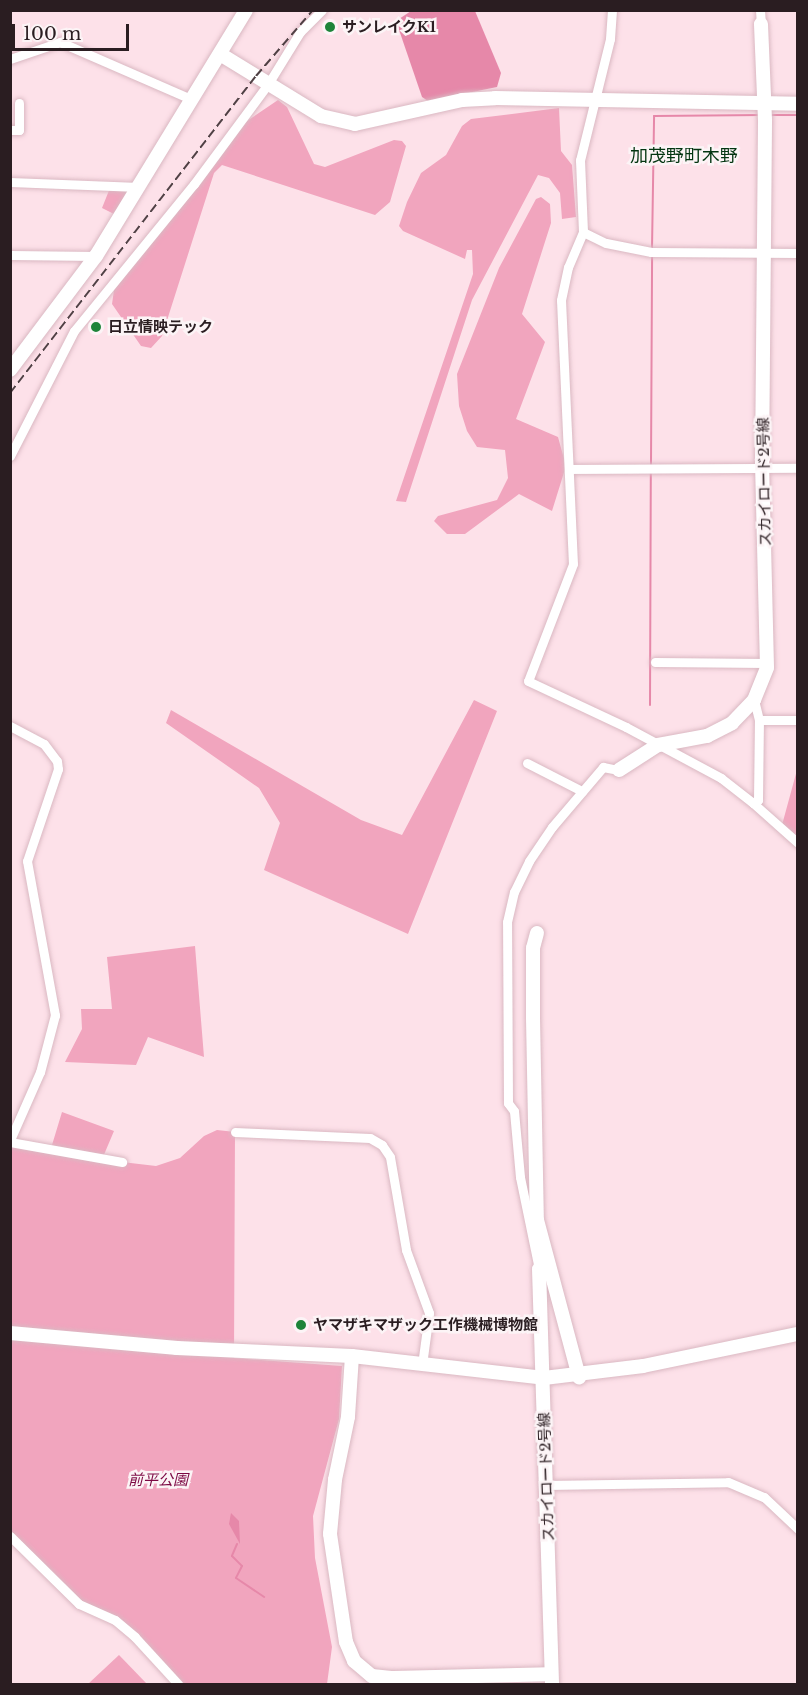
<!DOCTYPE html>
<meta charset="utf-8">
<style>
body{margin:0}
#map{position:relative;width:808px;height:1695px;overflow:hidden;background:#fde1e9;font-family:"Libre Baskerville","Noto Sans JP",serif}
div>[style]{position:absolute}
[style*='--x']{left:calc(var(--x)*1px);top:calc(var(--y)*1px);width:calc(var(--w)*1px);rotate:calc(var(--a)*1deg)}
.green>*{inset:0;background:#f1a5be}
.water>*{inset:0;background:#e688a9}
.stream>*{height:2px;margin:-1px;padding:0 1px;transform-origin:1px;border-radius:1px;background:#e688a9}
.roads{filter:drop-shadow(0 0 2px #dab8c2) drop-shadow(0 0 2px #dab8c2)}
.street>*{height:9px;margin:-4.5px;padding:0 4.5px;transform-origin:4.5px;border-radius:4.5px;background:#fff}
.secondary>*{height:14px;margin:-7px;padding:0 7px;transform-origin:7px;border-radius:7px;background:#fff}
.rail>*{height:2px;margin-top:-1px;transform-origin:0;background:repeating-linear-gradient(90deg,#4f4044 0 9px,transparent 0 13.5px)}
.dots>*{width:16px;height:16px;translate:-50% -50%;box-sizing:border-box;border:3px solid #fcf4f6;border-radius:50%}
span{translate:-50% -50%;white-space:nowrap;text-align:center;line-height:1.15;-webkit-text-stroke:5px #fcf4f6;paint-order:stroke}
.poi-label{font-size:15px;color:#2a1d21;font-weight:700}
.left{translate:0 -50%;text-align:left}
.street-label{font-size:15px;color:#2a1d21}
.park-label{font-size:15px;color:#7c0944;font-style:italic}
.quarter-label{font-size:18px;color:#033511}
.frame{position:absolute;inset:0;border:12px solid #2a1d21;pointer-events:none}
.scale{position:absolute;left:12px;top:24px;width:117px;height:27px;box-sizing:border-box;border:3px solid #2a1d21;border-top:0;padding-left:8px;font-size:18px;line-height:21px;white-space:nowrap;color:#2a1d21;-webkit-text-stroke:4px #fcf4f6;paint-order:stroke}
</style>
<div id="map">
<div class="green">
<div style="clip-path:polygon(278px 100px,287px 107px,314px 164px,325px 167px,394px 140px,402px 141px,406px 146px,390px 202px,375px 215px,222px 165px,214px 173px,162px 336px,151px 348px,141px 346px,112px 304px,114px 290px,244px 123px)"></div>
<div style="clip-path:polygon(559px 108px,561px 151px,572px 165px,576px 217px,562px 219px,560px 193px,549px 178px,538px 175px,472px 300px,406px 502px,396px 501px,473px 274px,472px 250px,467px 250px,465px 259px,403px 231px,399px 226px,407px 202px,421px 173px,446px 155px,462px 126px,471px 119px)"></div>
<div style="clip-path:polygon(110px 188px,131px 192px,116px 215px,102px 208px)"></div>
<div style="clip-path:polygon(541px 197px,550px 204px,551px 223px,522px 314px,545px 342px,516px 419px,558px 437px,566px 466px,552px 511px,519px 494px,465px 534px,447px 534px,434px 521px,438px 516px,497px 500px,508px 478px,505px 450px,477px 447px,467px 431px,459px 406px,457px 374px,499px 268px,536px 199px)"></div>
<div style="clip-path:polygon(474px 700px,497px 711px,408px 934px,264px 870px,280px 823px,259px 788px,166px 723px,171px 710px,361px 820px,402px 835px)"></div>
<div style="clip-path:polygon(797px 770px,797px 839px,782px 825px)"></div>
<div style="clip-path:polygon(195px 946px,204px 1057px,148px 1037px,136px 1065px,65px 1062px,82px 1029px,81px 1009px,112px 1009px,107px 957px)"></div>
<div style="clip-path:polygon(62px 1112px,114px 1131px,103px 1157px,122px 1162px,156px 1166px,180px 1158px,204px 1136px,217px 1130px,235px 1132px,234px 1358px,342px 1366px,339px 1419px,313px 1516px,315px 1558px,332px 1647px,327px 1684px,178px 1684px,115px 1620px,79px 1604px,11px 1536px,11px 1142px,52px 1145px)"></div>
<div style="clip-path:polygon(119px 1655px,147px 1684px,88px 1684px)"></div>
</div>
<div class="water">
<div style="clip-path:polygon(411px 11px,475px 11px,501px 73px,497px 87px,428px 101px,422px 97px,396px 21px)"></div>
<div style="clip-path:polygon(231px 1513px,239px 1521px,240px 1544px,229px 1524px)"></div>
</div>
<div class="stream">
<div style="--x:769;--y:115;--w:29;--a:0"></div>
<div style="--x:652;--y:249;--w:133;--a:-89.1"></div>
<div style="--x:654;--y:116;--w:107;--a:-0.5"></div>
<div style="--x:651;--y:465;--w:210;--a:-89.7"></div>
<div style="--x:650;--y:705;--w:234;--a:-89.8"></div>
<div style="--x:237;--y:1544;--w:13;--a:113"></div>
<div style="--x:232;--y:1556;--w:14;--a:45"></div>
<div style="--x:242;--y:1566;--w:13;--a:117"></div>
<div style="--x:236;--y:1578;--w:34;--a:34"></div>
</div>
<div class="roads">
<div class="street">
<div style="--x:612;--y:10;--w:29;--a:94"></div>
<div style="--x:610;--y:39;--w:125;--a:103.9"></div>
<div style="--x:580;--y:160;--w:72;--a:87.6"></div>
<div style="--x:583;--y:232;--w:38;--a:113"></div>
<div style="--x:568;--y:267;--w:34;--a:102"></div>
<div style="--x:561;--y:300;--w:264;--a:87.4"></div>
<div style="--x:573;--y:564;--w:125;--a:111"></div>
<div style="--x:528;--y:681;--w:108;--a:25.1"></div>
<div style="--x:626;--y:727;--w:108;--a:28.2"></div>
<div style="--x:721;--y:778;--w:41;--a:38"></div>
<div style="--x:753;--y:803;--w:6;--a:-31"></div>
<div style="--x:758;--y:800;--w:80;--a:-89.3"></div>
<div style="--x:759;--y:720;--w:21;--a:-104"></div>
<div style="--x:760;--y:10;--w:14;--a:86"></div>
<div style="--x:10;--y:59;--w:53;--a:-18.8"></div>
<div style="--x:60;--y:42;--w:143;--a:23.5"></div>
<div style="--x:10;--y:130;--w:9;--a:0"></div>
<div style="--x:19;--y:130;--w:27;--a:-90"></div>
<div style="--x:10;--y:182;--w:129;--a:2.2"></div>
<div style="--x:583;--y:232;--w:25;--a:26"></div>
<div style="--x:606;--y:243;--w:46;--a:11.3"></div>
<div style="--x:651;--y:252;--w:147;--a:0.4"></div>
<div style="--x:10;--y:255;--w:86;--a:0.7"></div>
<div style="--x:10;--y:456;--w:140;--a:-62.9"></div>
<div style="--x:74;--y:331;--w:190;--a:-50.8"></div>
<div style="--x:194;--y:184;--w:124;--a:-53.5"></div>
<div style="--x:268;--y:84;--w:61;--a:-58.4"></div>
<div style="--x:300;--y:32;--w:31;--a:-45"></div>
<div style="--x:569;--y:469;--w:229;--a:-0.3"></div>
<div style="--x:655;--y:662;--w:112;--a:0.5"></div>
<div style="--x:759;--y:720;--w:39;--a:0"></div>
<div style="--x:10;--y:726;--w:38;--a:28"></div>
<div style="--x:44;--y:744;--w:21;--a:53"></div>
<div style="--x:57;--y:761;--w:8;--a:83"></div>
<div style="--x:58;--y:769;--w:97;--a:108.6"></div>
<div style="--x:27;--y:861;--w:157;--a:79.7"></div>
<div style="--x:55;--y:1015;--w:59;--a:104.7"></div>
<div style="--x:40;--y:1072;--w:74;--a:113.8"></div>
<div style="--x:527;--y:763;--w:62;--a:27"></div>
<div style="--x:753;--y:803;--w:60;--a:41.6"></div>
<div style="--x:235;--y:1132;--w:135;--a:2.5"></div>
<div style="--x:370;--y:1138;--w:14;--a:30"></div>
<div style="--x:382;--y:1145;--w:14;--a:56"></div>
<div style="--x:390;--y:1157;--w:94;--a:80.2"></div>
<div style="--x:406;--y:1250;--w:67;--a:69.9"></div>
<div style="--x:429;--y:1313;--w:52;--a:97.7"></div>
<div style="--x:10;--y:1142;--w:114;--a:10.1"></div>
<div style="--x:539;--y:1269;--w:94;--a:-101.7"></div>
<div style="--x:520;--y:1177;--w:66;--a:-95.2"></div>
<div style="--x:514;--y:1111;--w:10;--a:-127"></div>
<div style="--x:508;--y:1103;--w:181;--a:-90.3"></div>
<div style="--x:507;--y:922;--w:31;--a:-77"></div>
<div style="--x:514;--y:892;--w:34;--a:-64"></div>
<div style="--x:529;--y:861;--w:41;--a:-55.9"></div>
<div style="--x:552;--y:827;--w:79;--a:-49.6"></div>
<div style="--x:603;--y:767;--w:16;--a:11"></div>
<div style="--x:546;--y:1485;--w:182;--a:-0.9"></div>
<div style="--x:728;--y:1482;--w:39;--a:23"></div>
<div style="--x:764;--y:1497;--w:47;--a:43.3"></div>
<div style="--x:10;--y:1536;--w:97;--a:44.6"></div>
<div style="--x:79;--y:1604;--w:39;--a:24"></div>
<div style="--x:115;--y:1620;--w:26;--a:40"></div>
<div style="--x:135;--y:1637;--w:64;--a:47.5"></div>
</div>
<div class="secondary">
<div style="--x:220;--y:54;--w:119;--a:31.5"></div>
<div style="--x:321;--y:116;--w:35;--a:13"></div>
<div style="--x:355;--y:124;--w:110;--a:-12.6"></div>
<div style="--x:462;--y:100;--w:33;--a:-3"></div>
<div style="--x:495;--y:98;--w:303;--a:1.1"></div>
<div style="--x:10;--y:370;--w:143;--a:-53"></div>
<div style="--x:96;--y:256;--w:288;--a:-58.6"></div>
<div style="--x:619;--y:770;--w:46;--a:-32.7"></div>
<div style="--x:658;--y:745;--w:50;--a:-10.4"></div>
<div style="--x:707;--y:736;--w:28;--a:-27"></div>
<div style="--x:732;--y:723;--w:32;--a:-46"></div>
<div style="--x:754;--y:700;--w:35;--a:-68"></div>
<div style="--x:767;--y:667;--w:200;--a:-91.4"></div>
<div style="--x:762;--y:467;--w:347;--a:-89.5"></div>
<div style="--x:765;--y:120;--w:96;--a:-92.4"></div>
<div style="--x:537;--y:933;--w:16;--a:105"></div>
<div style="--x:533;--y:948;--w:70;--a:90"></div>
<div style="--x:533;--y:1018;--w:202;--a:88.9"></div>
<div style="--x:537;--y:1220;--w:163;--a:75"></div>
<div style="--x:539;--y:1269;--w:415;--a:88.2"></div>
<div style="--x:10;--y:1333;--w:168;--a:5.1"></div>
<div style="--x:177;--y:1348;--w:175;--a:2.6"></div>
<div style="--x:352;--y:1356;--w:193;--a:6.5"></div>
<div style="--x:544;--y:1378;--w:100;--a:-6.9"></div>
<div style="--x:643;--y:1366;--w:158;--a:-11.7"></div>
<div style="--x:352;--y:1356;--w:61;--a:93.8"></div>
<div style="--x:348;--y:1417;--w:64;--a:101.7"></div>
<div style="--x:335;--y:1480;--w:54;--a:95.3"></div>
<div style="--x:330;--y:1534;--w:109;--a:81.6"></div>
<div style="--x:346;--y:1642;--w:21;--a:67"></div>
<div style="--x:354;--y:1661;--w:23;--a:40"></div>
<div style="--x:372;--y:1676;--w:19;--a:6"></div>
<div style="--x:391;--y:1678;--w:160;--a:-1.4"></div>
</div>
</div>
<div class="rail">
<div style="--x:10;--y:393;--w:401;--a:-52.2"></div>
<div style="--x:256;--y:76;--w:87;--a:-49.2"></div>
</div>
<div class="dots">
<div style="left:330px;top:27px;background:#1d8439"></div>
<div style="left:96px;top:327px;background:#1d8439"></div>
<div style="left:301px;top:1325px;background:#1d8439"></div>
</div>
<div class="poi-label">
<span class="left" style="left:342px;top:27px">サンレイクK1</span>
<span class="left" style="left:108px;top:327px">日立情映テック</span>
<span class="left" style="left:313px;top:1325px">ヤマザキマザック工作機械博物館</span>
</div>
<div class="street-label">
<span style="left:764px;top:482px;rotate:-91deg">スカイロード2号線</span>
<span style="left:546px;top:1477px;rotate:-92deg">スカイロード2号線</span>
</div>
<div class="park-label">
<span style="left:158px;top:1480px">前平公園</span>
</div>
<div class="quarter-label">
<span style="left:684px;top:156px">加茂野町木野</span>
</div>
<div class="frame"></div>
<div class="scale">100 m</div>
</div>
